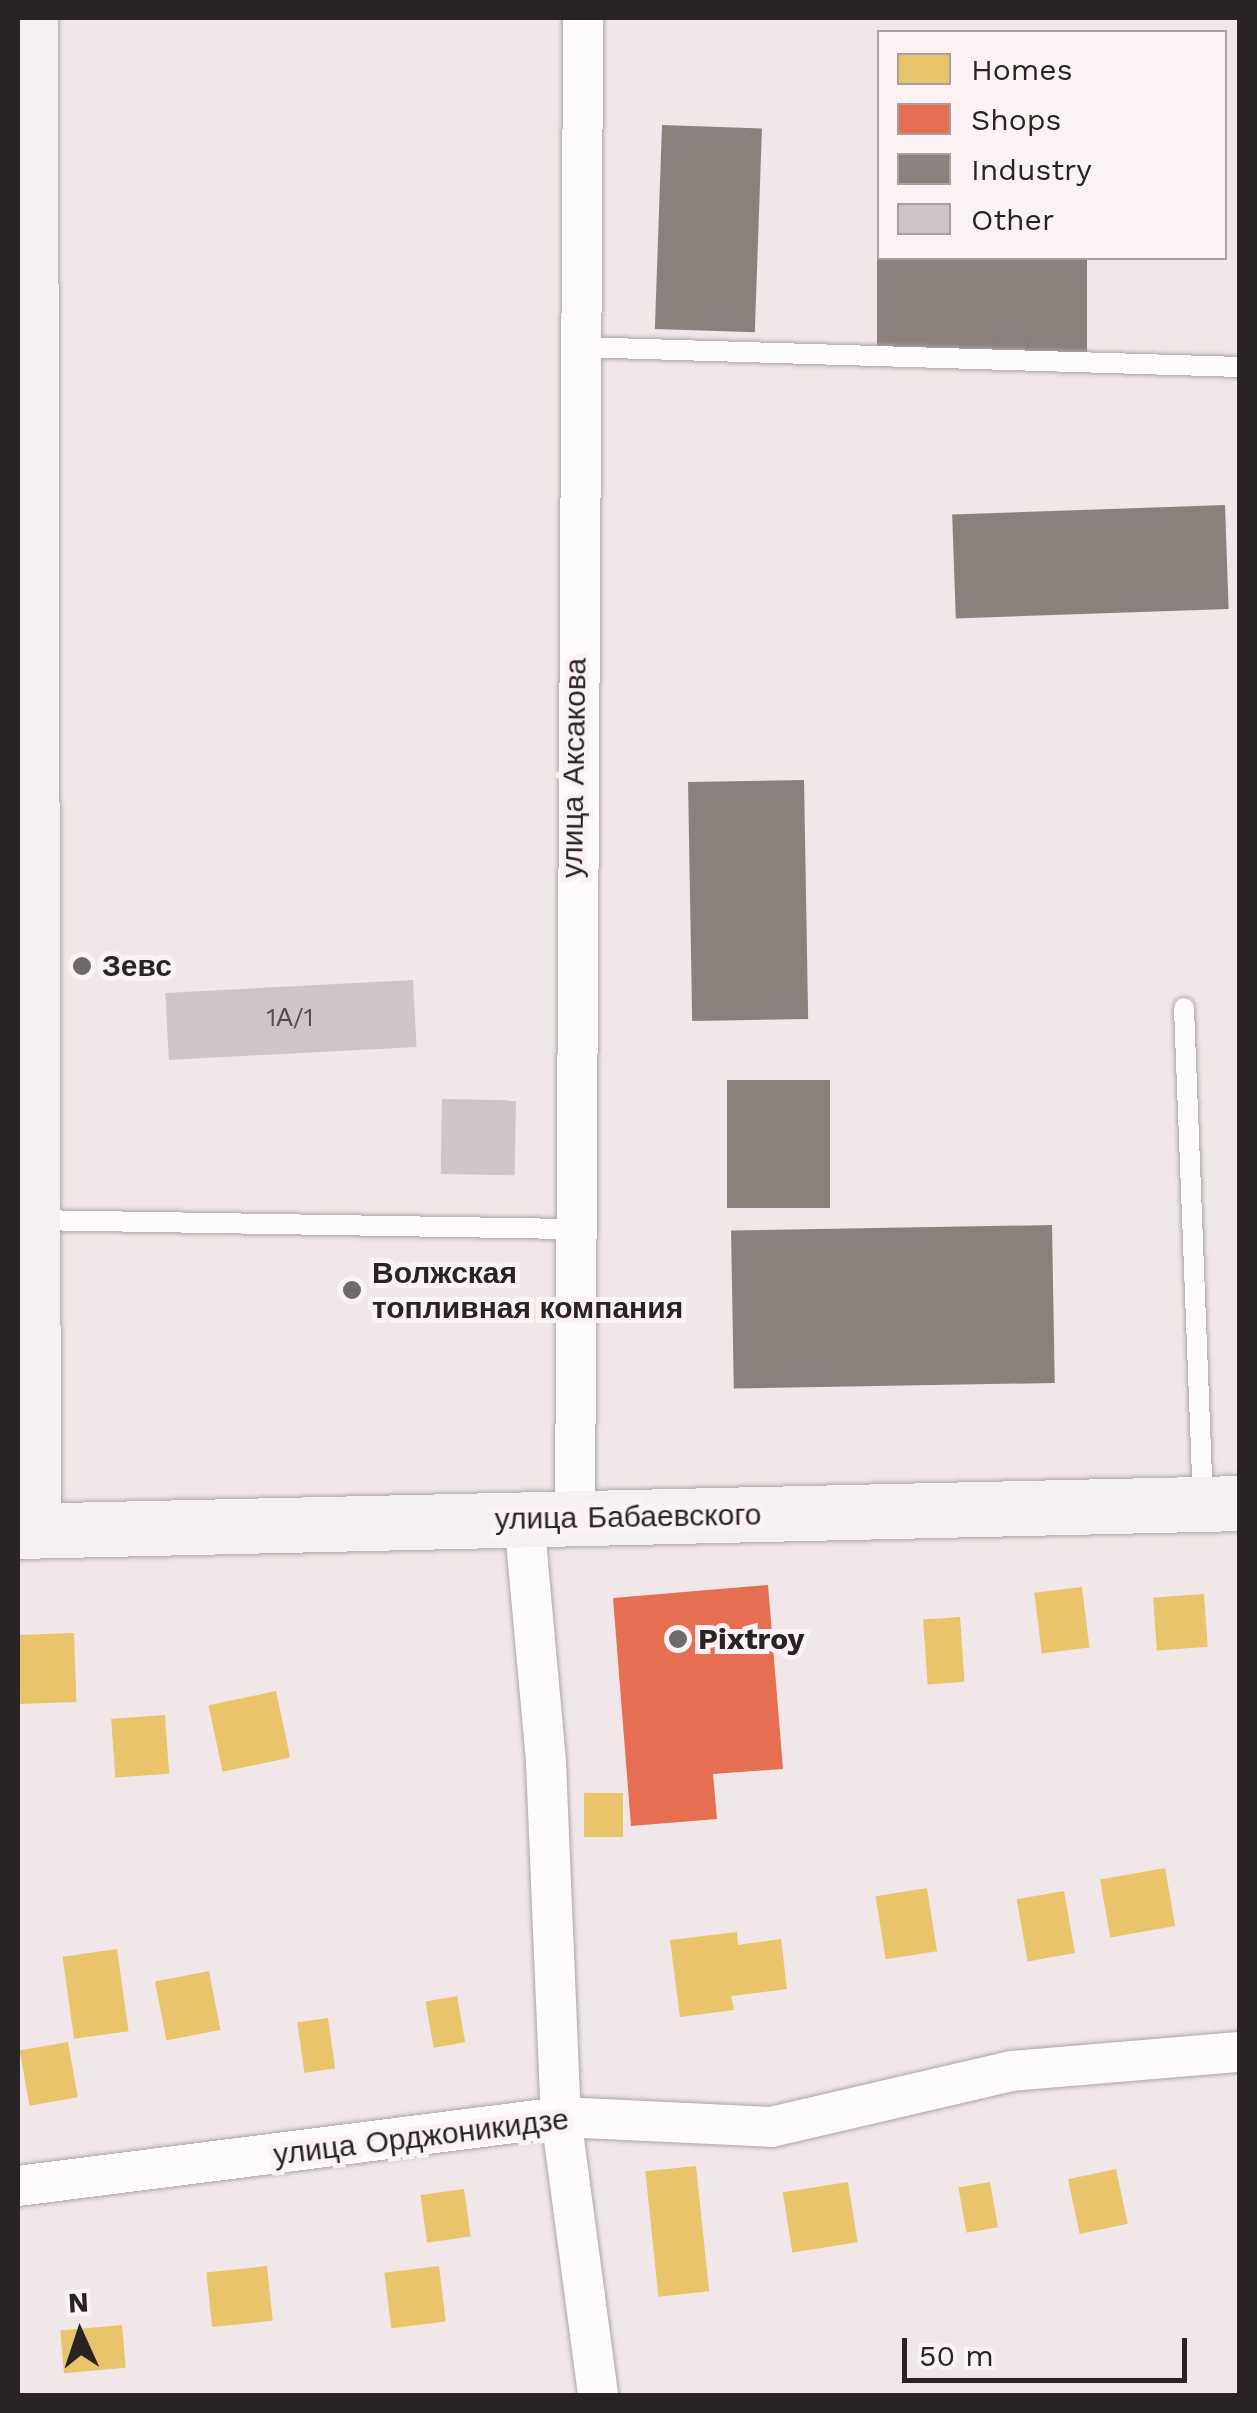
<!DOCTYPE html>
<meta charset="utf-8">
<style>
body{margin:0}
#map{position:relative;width:1257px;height:2413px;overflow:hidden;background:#f1e7e8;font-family:"Work Sans",sans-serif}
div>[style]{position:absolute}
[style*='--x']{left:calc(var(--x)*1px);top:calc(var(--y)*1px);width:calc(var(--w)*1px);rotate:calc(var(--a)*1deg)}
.homes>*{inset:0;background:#e9c46a;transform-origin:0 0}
.shops>*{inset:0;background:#e76f51}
.industry>*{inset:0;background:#8a817c;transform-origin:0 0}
.building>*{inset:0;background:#cec6c6;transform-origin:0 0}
.roads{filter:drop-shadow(0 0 2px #aca4a5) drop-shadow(0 0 2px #aca4a5)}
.service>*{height:20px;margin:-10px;padding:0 10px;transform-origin:10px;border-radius:10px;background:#fdfbfc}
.minor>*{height:40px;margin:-20px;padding:0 20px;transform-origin:20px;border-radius:20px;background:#fdfbfc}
.secondary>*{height:55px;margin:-27.5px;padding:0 27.5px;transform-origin:27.5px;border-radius:27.5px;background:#f5f0f2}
.dots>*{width:28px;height:28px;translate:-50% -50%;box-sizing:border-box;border:5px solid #fdf2f3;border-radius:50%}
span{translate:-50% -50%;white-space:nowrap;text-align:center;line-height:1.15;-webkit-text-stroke:10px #fdf2f3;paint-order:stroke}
.number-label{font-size:25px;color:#534c4c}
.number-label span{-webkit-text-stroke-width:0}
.street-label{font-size:30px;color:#2a2324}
.poi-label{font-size:30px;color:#2a2324;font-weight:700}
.left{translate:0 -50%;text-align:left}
.frame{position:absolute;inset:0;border:20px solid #2a2324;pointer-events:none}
.legend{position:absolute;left:877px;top:30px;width:350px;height:230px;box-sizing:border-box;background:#fdf2f3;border:2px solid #a99fa0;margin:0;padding:12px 18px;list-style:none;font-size:30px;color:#2a2324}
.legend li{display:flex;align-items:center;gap:20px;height:50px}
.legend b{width:50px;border:2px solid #a99fa0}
.north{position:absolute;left:30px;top:2283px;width:100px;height:100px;-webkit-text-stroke:8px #fdf2f3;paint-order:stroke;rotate:357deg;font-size:28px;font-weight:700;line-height:40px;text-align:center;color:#2a2324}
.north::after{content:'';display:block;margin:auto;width:35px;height:45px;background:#2a2324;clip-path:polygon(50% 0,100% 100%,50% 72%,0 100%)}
.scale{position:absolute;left:902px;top:2338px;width:285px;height:45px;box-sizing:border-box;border:5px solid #2a2324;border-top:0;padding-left:12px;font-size:30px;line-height:35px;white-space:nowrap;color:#2a2324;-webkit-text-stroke:8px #fdf2f3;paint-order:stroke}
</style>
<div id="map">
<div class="homes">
<div style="left:1082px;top:1587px;width:61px;height:48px;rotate:83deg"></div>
<div style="left:1204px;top:1594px;width:53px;height:51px;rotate:86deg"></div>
<div style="left:960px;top:1617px;width:65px;height:37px;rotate:86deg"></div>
<div style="left:74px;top:1633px;width:69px;height:56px;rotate:88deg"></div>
<div style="left:276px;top:1691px;width:68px;height:69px;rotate:78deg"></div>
<div style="left:165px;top:1715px;width:59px;height:54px;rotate:86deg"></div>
<div style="left:584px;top:1793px;width:39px;height:44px"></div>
<div style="left:1165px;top:1868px;width:59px;height:66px;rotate:80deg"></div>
<div style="left:927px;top:1888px;width:64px;height:52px;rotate:81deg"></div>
<div style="left:1064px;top:1891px;width:63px;height:48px;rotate:80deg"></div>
<div style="clip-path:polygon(737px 1932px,738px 1945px,781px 1939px,787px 1989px,731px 1996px,734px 2010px,680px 2017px,670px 1940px)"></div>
<div style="left:117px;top:1949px;width:83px;height:55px;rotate:82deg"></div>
<div style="left:209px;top:1971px;width:60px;height:55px;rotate:79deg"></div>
<div style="left:457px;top:1996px;width:47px;height:32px;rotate:80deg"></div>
<div style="left:328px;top:2018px;width:51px;height:31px;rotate:82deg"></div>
<div style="left:68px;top:2042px;width:56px;height:49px;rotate:80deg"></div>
<div style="left:696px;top:2166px;width:126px;height:51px;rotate:84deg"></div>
<div style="left:1116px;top:2169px;width:56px;height:49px;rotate:78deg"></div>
<div style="left:848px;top:2182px;width:61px;height:66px;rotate:81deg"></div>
<div style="left:990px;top:2182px;width:46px;height:32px;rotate:80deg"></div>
<div style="left:464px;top:2189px;width:48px;height:44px;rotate:82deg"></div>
<div style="left:267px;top:2266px;width:55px;height:61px;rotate:84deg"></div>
<div style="left:439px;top:2266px;width:56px;height:55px;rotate:83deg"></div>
<div style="left:122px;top:2325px;width:43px;height:62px;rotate:85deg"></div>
</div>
<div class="shops">
<div style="clip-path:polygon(768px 1585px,783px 1769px,713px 1774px,717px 1819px,631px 1826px,613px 1598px)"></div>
</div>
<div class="industry">
<div style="left:662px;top:125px;width:100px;height:204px;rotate:2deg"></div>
<div style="left:877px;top:258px;width:210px;height:97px"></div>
<div style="left:1225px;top:505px;width:104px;height:273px;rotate:88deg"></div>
<div style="left:804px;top:780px;width:239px;height:116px;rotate:89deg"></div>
<div style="left:727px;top:1080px;width:103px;height:128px"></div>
<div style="left:1052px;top:1225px;width:158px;height:321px;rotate:89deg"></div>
</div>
<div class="building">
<div style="left:413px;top:980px;width:67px;height:248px;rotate:87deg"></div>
<div style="left:442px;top:1099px;width:74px;height:75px;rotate:1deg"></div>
</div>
<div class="roads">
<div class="service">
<div style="--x:578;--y:347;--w:662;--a:1.73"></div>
<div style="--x:1184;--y:1008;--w:494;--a:87.8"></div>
<div style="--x:32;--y:1220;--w:538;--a:0.96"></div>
</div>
<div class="minor">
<div style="--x:575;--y:1518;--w:1500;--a:-89.69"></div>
<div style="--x:524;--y:1519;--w:245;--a:84.8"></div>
<div style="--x:546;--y:1763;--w:354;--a:87.6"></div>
<div style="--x:561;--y:2117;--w:281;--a:82.4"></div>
<div style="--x:18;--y:2186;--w:547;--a:-7.24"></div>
<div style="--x:561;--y:2117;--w:210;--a:2.7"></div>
<div style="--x:771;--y:2127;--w:247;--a:-13.1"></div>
<div style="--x:1012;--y:2071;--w:229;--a:-4.8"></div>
</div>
<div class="secondary">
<div style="--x:30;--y:18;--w:1512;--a:89.89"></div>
<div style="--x:18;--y:1531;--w:1222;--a:-1.31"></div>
</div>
</div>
<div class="dots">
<div style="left:82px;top:966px;background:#706869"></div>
<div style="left:352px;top:1290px;background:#706869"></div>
<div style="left:678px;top:1639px;background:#706869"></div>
</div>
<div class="number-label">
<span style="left:290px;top:1018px">1А/1</span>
</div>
<div class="street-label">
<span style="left:574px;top:768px;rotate:-89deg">улица Аксакова</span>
<span style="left:628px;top:1517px;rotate:-1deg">улица Бабаевского</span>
<span style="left:421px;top:2137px;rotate:-7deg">улица Орджоникидзе</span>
</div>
<div class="poi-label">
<span class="left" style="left:102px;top:966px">Зевс</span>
<span class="left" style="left:372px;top:1290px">Волжская<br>топливная компания</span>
<span class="left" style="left:698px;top:1639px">Pixtroy</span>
</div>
<div class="frame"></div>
<ul class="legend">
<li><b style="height:28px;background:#e9c46a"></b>Homes</li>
<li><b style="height:28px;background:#e76f51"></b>Shops</li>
<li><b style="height:28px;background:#8a817c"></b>Industry</li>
<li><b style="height:28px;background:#cec6c6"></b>Other</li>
</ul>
<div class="north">N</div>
<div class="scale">50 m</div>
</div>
